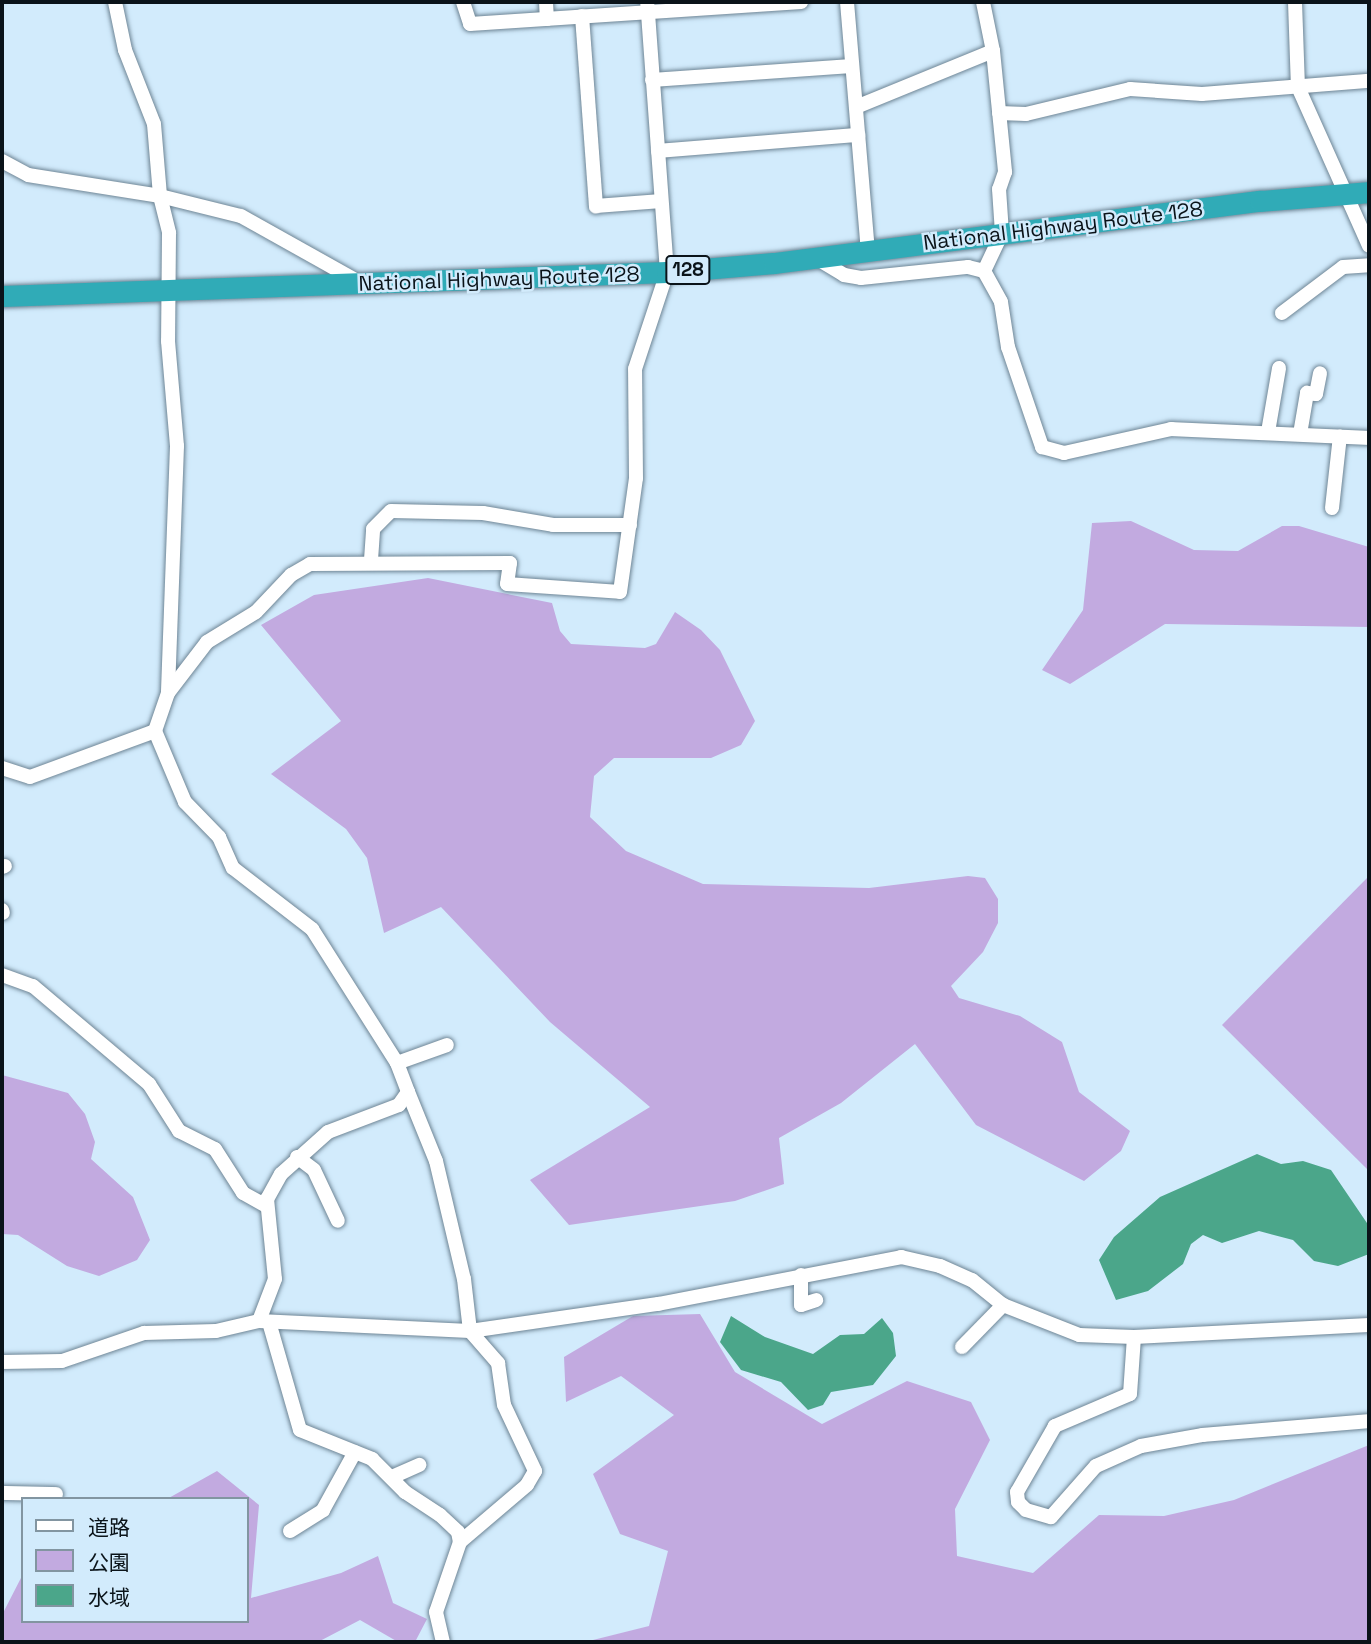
<!DOCTYPE html>
<meta charset="utf-8">
<style>
body{margin:0}
#map{position:relative;width:1371px;height:1644px;overflow:hidden;background:#d2ebfc;font-family:"Space Grotesk","Noto Sans JP",sans-serif}
div>[style]{position:absolute}
[style*='--x']{left:calc(var(--x)*1px);top:calc(var(--y)*1px);width:calc(var(--w)*1px);rotate:calc(var(--a)*1deg)}
.green>*{inset:0;background:#c2aae0}
.water>*{inset:0;background:#4ba68a}
.roads{filter:drop-shadow(0 0 2px #6e8595) drop-shadow(0 0 2px #6e8595)}
.minor>*{height:14px;margin:-7px;padding:0 7px;transform-origin:7px;border-radius:7px;background:#fff}
.highway>*{height:21px;margin:-10.5px;padding:0 10.5px;transform-origin:10.5px;border-radius:10.5px;background:#30abb7}
span{translate:-50% -50%;white-space:nowrap;text-align:center;line-height:1.15;-webkit-text-stroke:5px #d2ebfc;paint-order:stroke}
.shield-label span{padding:2px 5px;background:#d2ebfc;border:2px solid;border-radius:5px;-webkit-text-stroke-width:0}
.shield-label{font-size:19px;color:#0a1319;font-weight:700}
.street-label{font-size:21px;color:#0a1319}
.frame{position:absolute;inset:0;border:4px solid #0a1319;pointer-events:none}
.legend{position:absolute;left:21px;top:1497px;width:228px;height:126px;box-sizing:border-box;background:#d2ebfc;border:2px solid #8295a1;margin:0;padding:9px 12px;list-style:none;font-size:21px;color:#0a1319}
.legend li{display:flex;align-items:center;gap:14px;height:35px}
.legend b{width:35px;border:2px solid #8295a1}
</style>
<div id="map">
<div class="green">
<div style="clip-path:polygon(1131px 521px,1194px 550px,1238px 551px,1282px 526px,1299px 526px,1369px 547px,1369px 627px,1165px 624px,1070px 684px,1042px 670px,1083px 610px,1092px 523px)"></div>
<div style="clip-path:polygon(428px 578px,552px 603px,560px 631px,571px 644px,645px 648px,656px 644px,675px 612px,701px 630px,720px 650px,755px 721px,741px 745px,711px 758px,614px 758px,594px 776px,590px 817px,626px 851px,703px 884px,869px 888px,968px 876px,985px 878px,998px 899px,998px 923px,983px 952px,951px 986px,959px 998px,1020px 1016px,1062px 1042px,1079px 1092px,1130px 1131px,1121px 1151px,1084px 1181px,976px 1125px,915px 1044px,841px 1103px,779px 1138px,784px 1184px,735px 1201px,569px 1225px,530px 1180px,650px 1107px,550px 1022px,441px 907px,384px 933px,367px 858px,346px 829px,271px 774px,341px 721px,261px 625px,314px 595px)"></div>
<div style="clip-path:polygon(1369px 876px,1369px 1171px,1222px 1025px)"></div>
<div style="clip-path:polygon(2px 1075px,68px 1093px,85px 1114px,95px 1142px,91px 1159px,133px 1197px,150px 1240px,137px 1260px,99px 1276px,67px 1266px,18px 1235px,2px 1234px)"></div>
<div style="clip-path:polygon(700px 1314px,735px 1372px,822px 1424px,907px 1381px,971px 1402px,990px 1440px,955px 1509px,957px 1556px,1033px 1573px,1099px 1515px,1164px 1516px,1234px 1500px,1369px 1445px,1369px 1642px,585px 1642px,649px 1626px,668px 1551px,620px 1534px,593px 1474px,674px 1415px,621px 1376px,566px 1402px,564px 1357px,633px 1316px)"></div>
<div style="clip-path:polygon(217px 1471px,259px 1505px,251px 1598px,341px 1573px,378px 1556px,393px 1603px,427px 1619px,415px 1642px,398px 1642px,360px 1620px,318px 1642px,2px 1642px,2px 1615px,23px 1574px,23px 1621px,247px 1621px,247px 1499px,167px 1499px)"></div>
</div>
<div class="water">
<div style="clip-path:polygon(1257px 1154px,1281px 1164px,1303px 1161px,1331px 1170px,1369px 1226px,1369px 1254px,1338px 1266px,1314px 1261px,1293px 1240px,1259px 1231px,1222px 1243px,1203px 1235px,1191px 1244px,1183px 1264px,1148px 1291px,1116px 1300px,1099px 1260px,1114px 1237px,1160px 1197px)"></div>
<div style="clip-path:polygon(731px 1316px,765px 1337px,813px 1354px,840px 1335px,864px 1334px,882px 1318px,893px 1333px,896px 1356px,873px 1385px,831px 1392px,823px 1405px,808px 1410px,781px 1382px,741px 1370px,720px 1342px)"></div>
</div>
<div class="roads">
<div class="minor">
<div style="--x:115;--y:2;--w:49;--a:78.2"></div>
<div style="--x:125;--y:50;--w:79;--a:68.6"></div>
<div style="--x:154;--y:124;--w:72;--a:85.2"></div>
<div style="--x:160;--y:196;--w:38;--a:76"></div>
<div style="--x:169;--y:233;--w:108;--a:90.5"></div>
<div style="--x:168;--y:341;--w:105;--a:85.1"></div>
<div style="--x:177;--y:446;--w:247;--a:92.1"></div>
<div style="--x:168;--y:693;--w:40;--a:108.9"></div>
<div style="--x:155;--y:731;--w:77;--a:67.1"></div>
<div style="--x:185;--y:802;--w:49;--a:45.8"></div>
<div style="--x:219;--y:837;--w:34;--a:66"></div>
<div style="--x:233;--y:868;--w:100;--a:37.7"></div>
<div style="--x:312;--y:929;--w:159;--a:57.6"></div>
<div style="--x:397;--y:1063;--w:31;--a:69"></div>
<div style="--x:408;--y:1092;--w:16;--a:125"></div>
<div style="--x:399;--y:1105;--w:76;--a:159.2"></div>
<div style="--x:328;--y:1132;--w:63;--a:138.2"></div>
<div style="--x:281;--y:1174;--w:29;--a:119"></div>
<div style="--x:267;--y:1199;--w:80;--a:84.3"></div>
<div style="--x:275;--y:1279;--w:45;--a:110.9"></div>
<div style="--x:463;--y:2;--w:23;--a:72"></div>
<div style="--x:470;--y:24;--w:332;--a:-3.8"></div>
<div style="--x:546;--y:2;--w:17;--a:87"></div>
<div style="--x:847;--y:2;--w:250;--a:85.2"></div>
<div style="--x:983;--y:2;--w:50;--a:78.5"></div>
<div style="--x:993;--y:51;--w:122;--a:84.3"></div>
<div style="--x:1005;--y:172;--w:18;--a:109"></div>
<div style="--x:999;--y:189;--w:44;--a:86.1"></div>
<div style="--x:1002;--y:233;--w:42;--a:115.3"></div>
<div style="--x:984;--y:271;--w:35;--a:61"></div>
<div style="--x:1001;--y:302;--w:46;--a:81.2"></div>
<div style="--x:1008;--y:347;--w:106;--a:71.2"></div>
<div style="--x:1042;--y:447;--w:23;--a:15"></div>
<div style="--x:1064;--y:453;--w:110;--a:-12.6"></div>
<div style="--x:1171;--y:429;--w:198;--a:2.6"></div>
<div style="--x:1295;--y:2;--w:85;--a:88"></div>
<div style="--x:1298;--y:87;--w:174;--a:65.9"></div>
<div style="--x:582;--y:16;--w:191;--a:85.8"></div>
<div style="--x:596;--y:206;--w:65;--a:-4.4"></div>
<div style="--x:652;--y:80;--w:200;--a:-4"></div>
<div style="--x:856;--y:107;--w:148;--a:-22.2"></div>
<div style="--x:999;--y:113;--w:27;--a:2"></div>
<div style="--x:1026;--y:114;--w:107;--a:-13.5"></div>
<div style="--x:1130;--y:89;--w:72;--a:4"></div>
<div style="--x:1202;--y:94;--w:168;--a:-4.5"></div>
<div style="--x:658;--y:151;--w:201;--a:-4.6"></div>
<div style="--x:2;--y:161;--w:30;--a:28"></div>
<div style="--x:28;--y:175;--w:134;--a:9"></div>
<div style="--x:160;--y:196;--w:83;--a:13.9"></div>
<div style="--x:241;--y:216;--w:135;--a:29.2"></div>
<div style="--x:816;--y:258;--w:33;--a:31"></div>
<div style="--x:844;--y:275;--w:17;--a:10"></div>
<div style="--x:861;--y:278;--w:108;--a:-5.9"></div>
<div style="--x:968;--y:267;--w:16;--a:14"></div>
<div style="--x:1282;--y:313;--w:76;--a:-37"></div>
<div style="--x:1343;--y:267;--w:26;--a:-4"></div>
<div style="--x:1268;--y:432;--w:65;--a:-80.2"></div>
<div style="--x:1300;--y:434;--w:42;--a:-80.3"></div>
<div style="--x:1307;--y:393;--w:9;--a:6"></div>
<div style="--x:1316;--y:394;--w:21;--a:-79"></div>
<div style="--x:1332;--y:508;--w:72;--a:-83.7"></div>
<div style="--x:371;--y:560;--w:31;--a:-86"></div>
<div style="--x:373;--y:529;--w:25;--a:-45"></div>
<div style="--x:391;--y:511;--w:92;--a:1.2"></div>
<div style="--x:483;--y:513;--w:71;--a:9.7"></div>
<div style="--x:553;--y:525;--w:77;--a:0"></div>
<div style="--x:168;--y:693;--w:64;--a:-52.6"></div>
<div style="--x:207;--y:642;--w:57;--a:-31.5"></div>
<div style="--x:256;--y:612;--w:51;--a:-46.6"></div>
<div style="--x:291;--y:575;--w:22;--a:-30"></div>
<div style="--x:310;--y:564;--w:200;--a:-0.3"></div>
<div style="--x:510;--y:563;--w:21;--a:98"></div>
<div style="--x:507;--y:584;--w:113;--a:4"></div>
<div style="--x:620;--y:592;--w:115;--a:-82"></div>
<div style="--x:636;--y:478;--w:109;--a:-90.5"></div>
<div style="--x:635;--y:369;--w:102;--a:-71.7"></div>
<div style="--x:667;--y:272;--w:271;--a:-94.2"></div>
<div style="--x:2;--y:768;--w:29;--a:18"></div>
<div style="--x:30;--y:777;--w:133;--a:-20.2"></div>
<div style="--x:2;--y:867;--w:3;--a:-18"></div>
<div style="--x:2;--y:910;--w:3;--a:72"></div>
<div style="--x:2;--y:975;--w:33;--a:20"></div>
<div style="--x:33;--y:986;--w:152;--a:40.2"></div>
<div style="--x:149;--y:1084;--w:56;--a:57.4"></div>
<div style="--x:179;--y:1131;--w:40;--a:26.6"></div>
<div style="--x:215;--y:1149;--w:52;--a:57.5"></div>
<div style="--x:243;--y:1193;--w:26;--a:29"></div>
<div style="--x:397;--y:1063;--w:53;--a:-19.8"></div>
<div style="--x:408;--y:1092;--w:74;--a:67.9"></div>
<div style="--x:436;--y:1161;--w:121;--a:76.7"></div>
<div style="--x:464;--y:1279;--w:52;--a:83.4"></div>
<div style="--x:470;--y:1331;--w:43;--a:48.8"></div>
<div style="--x:498;--y:1363;--w:42;--a:81.9"></div>
<div style="--x:504;--y:1405;--w:73;--a:64.8"></div>
<div style="--x:535;--y:1471;--w:16;--a:120"></div>
<div style="--x:527;--y:1485;--w:88;--a:139.6"></div>
<div style="--x:460;--y:1542;--w:74;--a:108.9"></div>
<div style="--x:436;--y:1612;--w:31;--a:77"></div>
<div style="--x:297;--y:1157;--w:21;--a:37"></div>
<div style="--x:314;--y:1170;--w:56;--a:64.8"></div>
<div style="--x:801;--y:1275;--w:30;--a:90"></div>
<div style="--x:801;--y:1305;--w:16;--a:-18"></div>
<div style="--x:269;--y:1322;--w:112;--a:74"></div>
<div style="--x:300;--y:1430;--w:78;--a:21.9"></div>
<div style="--x:372;--y:1459;--w:47;--a:45"></div>
<div style="--x:405;--y:1492;--w:42;--a:33.3"></div>
<div style="--x:440;--y:1515;--w:25;--a:43"></div>
<div style="--x:458;--y:1532;--w:10;--a:79"></div>
<div style="--x:1134;--y:1337;--w:57;--a:94"></div>
<div style="--x:1130;--y:1394;--w:82;--a:156.9"></div>
<div style="--x:1055;--y:1426;--w:76;--a:119.9"></div>
<div style="--x:1017;--y:1492;--w:10;--a:84"></div>
<div style="--x:1018;--y:1502;--w:11;--a:45"></div>
<div style="--x:1026;--y:1510;--w:26;--a:16"></div>
<div style="--x:1051;--y:1517;--w:68;--a:-48.6"></div>
<div style="--x:1096;--y:1466;--w:49;--a:-24"></div>
<div style="--x:1141;--y:1446;--w:63;--a:-10.1"></div>
<div style="--x:1203;--y:1435;--w:167;--a:-4.8"></div>
<div style="--x:962;--y:1347;--w:59;--a:-45.7"></div>
<div style="--x:2;--y:1362;--w:60;--a:-1"></div>
<div style="--x:62;--y:1361;--w:87;--a:-18.9"></div>
<div style="--x:144;--y:1333;--w:72;--a:-1.6"></div>
<div style="--x:216;--y:1331;--w:44;--a:-13.1"></div>
<div style="--x:259;--y:1321;--w:211;--a:2.7"></div>
<div style="--x:470;--y:1331;--w:190;--a:-8.2"></div>
<div style="--x:658;--y:1304;--w:248;--a:-10.9"></div>
<div style="--x:901;--y:1257;--w:40;--a:13"></div>
<div style="--x:940;--y:1266;--w:35;--a:24"></div>
<div style="--x:972;--y:1280;--w:40;--a:39"></div>
<div style="--x:1003;--y:1305;--w:82;--a:21.5"></div>
<div style="--x:1079;--y:1335;--w:55;--a:2.1"></div>
<div style="--x:1134;--y:1337;--w:235;--a:-2.9"></div>
<div style="--x:392;--y:1477;--w:30;--a:-24"></div>
<div style="--x:2;--y:1493;--w:54;--a:1.1"></div>
<div style="--x:290;--y:1531;--w:39;--a:-32"></div>
<div style="--x:323;--y:1510;--w:66;--a:-61.1"></div>
</div>
<div class="highway">
<div style="--x:2;--y:296;--w:665;--a:-2.07"></div>
<div style="--x:667;--y:272;--w:107;--a:-4.8"></div>
<div style="--x:774;--y:263;--w:490;--a:-7.3"></div>
<div style="--x:1260;--y:201;--w:109;--a:-4.7"></div>
</div>
</div>
<div class="shield-label">
<span style="left:688px;top:270px">128</span>
</div>
<div class="street-label">
<span style="left:1063px;top:226px;rotate:-7deg">National Highway Route 128</span>
<span style="left:499px;top:279px;rotate:-2deg">National Highway Route 128</span>
</div>
<div class="frame"></div>
<ul class="legend">
<li><b style="height:9px;background:#fff"></b>道路</li>
<li><b style="height:19px;background:#c2aae0"></b>公園</li>
<li><b style="height:19px;background:#4ba68a"></b>水域</li>
</ul>
</div>
